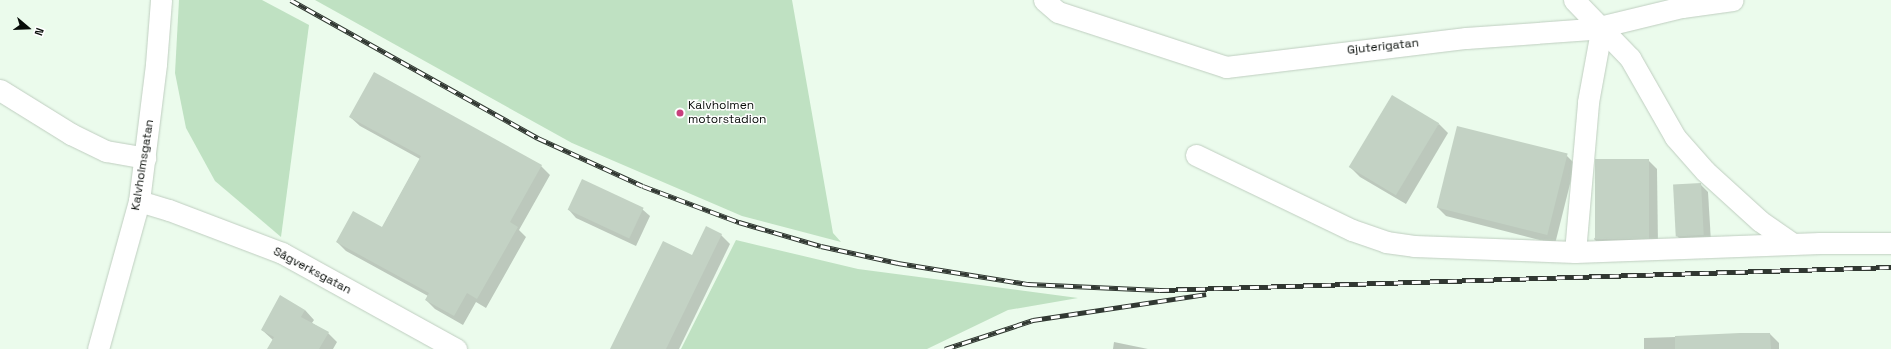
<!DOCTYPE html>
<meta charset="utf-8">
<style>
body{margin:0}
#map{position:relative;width:1891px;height:349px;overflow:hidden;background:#ebfbec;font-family:"Space Grotesk",sans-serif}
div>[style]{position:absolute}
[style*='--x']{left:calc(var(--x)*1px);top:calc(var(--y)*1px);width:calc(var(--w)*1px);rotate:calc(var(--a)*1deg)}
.green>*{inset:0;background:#bfe1c2}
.shadow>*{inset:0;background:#0003}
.building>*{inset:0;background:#c3d2c4;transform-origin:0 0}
.roads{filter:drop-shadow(0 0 1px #bfcec0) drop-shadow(0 0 1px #bfcec0)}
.minor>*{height:21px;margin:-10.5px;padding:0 10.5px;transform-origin:10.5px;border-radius:10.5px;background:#fff}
.rail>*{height:4.5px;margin-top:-2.25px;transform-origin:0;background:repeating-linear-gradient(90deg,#fff 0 9px,#313832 0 18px);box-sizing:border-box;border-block:1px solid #313832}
.dots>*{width:11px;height:11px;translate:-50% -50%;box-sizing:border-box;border:2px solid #fff;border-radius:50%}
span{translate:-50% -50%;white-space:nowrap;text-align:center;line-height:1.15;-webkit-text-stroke:3px #fff;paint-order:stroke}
.street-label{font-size:12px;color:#080d09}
.poi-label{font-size:12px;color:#080d09}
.left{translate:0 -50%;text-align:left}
.north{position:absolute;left:8px;top:8px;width:40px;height:40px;-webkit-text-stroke:3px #fff;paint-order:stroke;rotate:109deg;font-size:11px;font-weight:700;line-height:16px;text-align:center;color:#080d09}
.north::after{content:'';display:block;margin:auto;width:14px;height:18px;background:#080d09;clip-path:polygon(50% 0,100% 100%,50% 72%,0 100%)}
</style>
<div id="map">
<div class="green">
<div style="clip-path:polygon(179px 0,262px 0,309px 25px,281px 237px,215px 181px,186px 128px,175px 73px)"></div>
<div style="clip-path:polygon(315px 0,792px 0,833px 233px,841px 242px,742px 216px,572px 143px)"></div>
<div style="clip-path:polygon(736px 240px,858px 269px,1078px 298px,1008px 310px,927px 349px,681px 349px)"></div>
</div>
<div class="shadow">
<div style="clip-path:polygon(350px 117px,541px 166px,550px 175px,519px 230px,526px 237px,486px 308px,476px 302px,463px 325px,435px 309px,426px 300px,428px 296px,346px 251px,337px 242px,382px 228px,420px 159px,360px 126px)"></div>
<div style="clip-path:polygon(1439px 124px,1448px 133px,1406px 204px,1360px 177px,1351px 168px)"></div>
<div style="clip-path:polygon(1566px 155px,1575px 164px,1555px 244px,1446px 216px,1437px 207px)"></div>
<div style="clip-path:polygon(1648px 160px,1657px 169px,1658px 246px,1603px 248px,1594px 239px)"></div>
<div style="clip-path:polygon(1700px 184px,1708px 192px,1711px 242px,1684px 243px,1677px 236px)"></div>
<div style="clip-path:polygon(642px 209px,650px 216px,636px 246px,576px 218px,569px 210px)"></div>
<div style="clip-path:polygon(721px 235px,730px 244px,679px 349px,617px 349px,692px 257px)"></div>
<div style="clip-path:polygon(305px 310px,314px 320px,312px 323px,328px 333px,337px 342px,333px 349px,268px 349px,273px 340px,262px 330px)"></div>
<div style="clip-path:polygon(1770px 334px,1779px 343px,1779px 349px,1644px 349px,1644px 338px)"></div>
<div style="clip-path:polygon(1114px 342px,1148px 349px,1113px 349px)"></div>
</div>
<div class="building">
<div style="clip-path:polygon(374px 72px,542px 165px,510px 222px,518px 227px,477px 299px,467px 293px,454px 316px,425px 300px,429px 293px,336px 242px,353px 211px,382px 227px,421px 156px,349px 117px)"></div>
<div style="left:1392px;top:95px;width:55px;height:84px;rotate:31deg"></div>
<div style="left:1457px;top:126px;width:114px;height:84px;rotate:14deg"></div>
<div style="left:1595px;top:159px;width:54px;height:80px"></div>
<div style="left:582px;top:179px;width:68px;height:34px;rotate:25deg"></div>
<div style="left:1701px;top:183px;width:52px;height:28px;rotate:87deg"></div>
<div style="clip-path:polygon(706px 226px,722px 234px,666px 349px,610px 349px,663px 241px,692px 255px)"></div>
<div style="clip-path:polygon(280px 295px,305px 310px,301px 317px,329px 332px,319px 349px,267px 349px,274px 337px,261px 330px)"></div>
<div style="clip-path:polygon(1740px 333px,1770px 333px,1771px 349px,1675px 349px,1675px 336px)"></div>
</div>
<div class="roads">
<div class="minor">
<div style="--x:1044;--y:0;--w:18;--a:41"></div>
<div style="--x:1058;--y:12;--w:177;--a:18.1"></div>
<div style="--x:1226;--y:67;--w:242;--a:-6.9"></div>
<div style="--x:1466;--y:38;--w:125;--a:-4.1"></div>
<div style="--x:1591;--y:29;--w:94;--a:-13.6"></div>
<div style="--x:1682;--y:7;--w:51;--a:-7.8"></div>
<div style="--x:1574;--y:0;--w:81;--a:46"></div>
<div style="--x:1630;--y:58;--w:91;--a:60.3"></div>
<div style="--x:1675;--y:137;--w:45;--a:48.6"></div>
<div style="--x:1705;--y:171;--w:74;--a:42.3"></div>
<div style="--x:1760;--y:221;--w:40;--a:34.9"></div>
<div style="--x:0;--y:90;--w:84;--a:31.8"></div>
<div style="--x:71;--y:134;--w:39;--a:26"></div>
<div style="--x:106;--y:151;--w:40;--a:10"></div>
<div style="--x:1196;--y:155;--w:173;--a:25.7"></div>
<div style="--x:1352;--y:230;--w:36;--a:19"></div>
<div style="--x:1386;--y:242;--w:28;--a:8"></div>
<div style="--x:1414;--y:246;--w:161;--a:2.1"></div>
<div style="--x:1575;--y:252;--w:245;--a:-2.1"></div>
<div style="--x:1820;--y:243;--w:71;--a:0"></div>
<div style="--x:139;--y:201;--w:31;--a:17"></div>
<div style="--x:169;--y:210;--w:121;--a:20.8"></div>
<div style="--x:282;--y:253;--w:199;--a:28.9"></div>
<div style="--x:1575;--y:252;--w:151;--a:-85"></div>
<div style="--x:1588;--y:102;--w:77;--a:-79.6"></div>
<div style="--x:98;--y:349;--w:154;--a:-74.5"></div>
<div style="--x:139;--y:201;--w:138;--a:-82.9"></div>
<div style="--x:156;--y:64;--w:64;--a:-85.5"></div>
</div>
</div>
<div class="rail">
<div style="--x:291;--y:0;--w:283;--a:29.2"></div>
<div style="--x:538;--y:138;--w:115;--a:24.6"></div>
<div style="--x:643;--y:186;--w:103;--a:20.6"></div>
<div style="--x:739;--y:222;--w:85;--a:16.3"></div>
<div style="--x:821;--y:246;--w:79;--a:12.4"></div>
<div style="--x:898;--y:263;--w:132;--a:9.2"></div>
<div style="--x:1028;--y:284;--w:132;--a:2.6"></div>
<div style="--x:1160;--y:290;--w:731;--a:-1.8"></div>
<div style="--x:945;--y:349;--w:93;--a:-18.2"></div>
<div style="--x:1033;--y:320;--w:175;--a:-8.5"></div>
</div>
<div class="dots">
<div style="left:680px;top:113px;background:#c8407c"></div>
</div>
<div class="street-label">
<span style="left:1383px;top:47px;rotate:-6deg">Gjuterigatan</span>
<span style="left:143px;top:165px;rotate:-81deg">Kalvholmsgatan</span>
<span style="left:312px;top:271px;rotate:28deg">Sågverksgatan</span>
</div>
<div class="poi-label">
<span class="left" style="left:688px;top:113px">Kalvholmen<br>motorstadion</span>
</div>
<div class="north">N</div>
</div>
